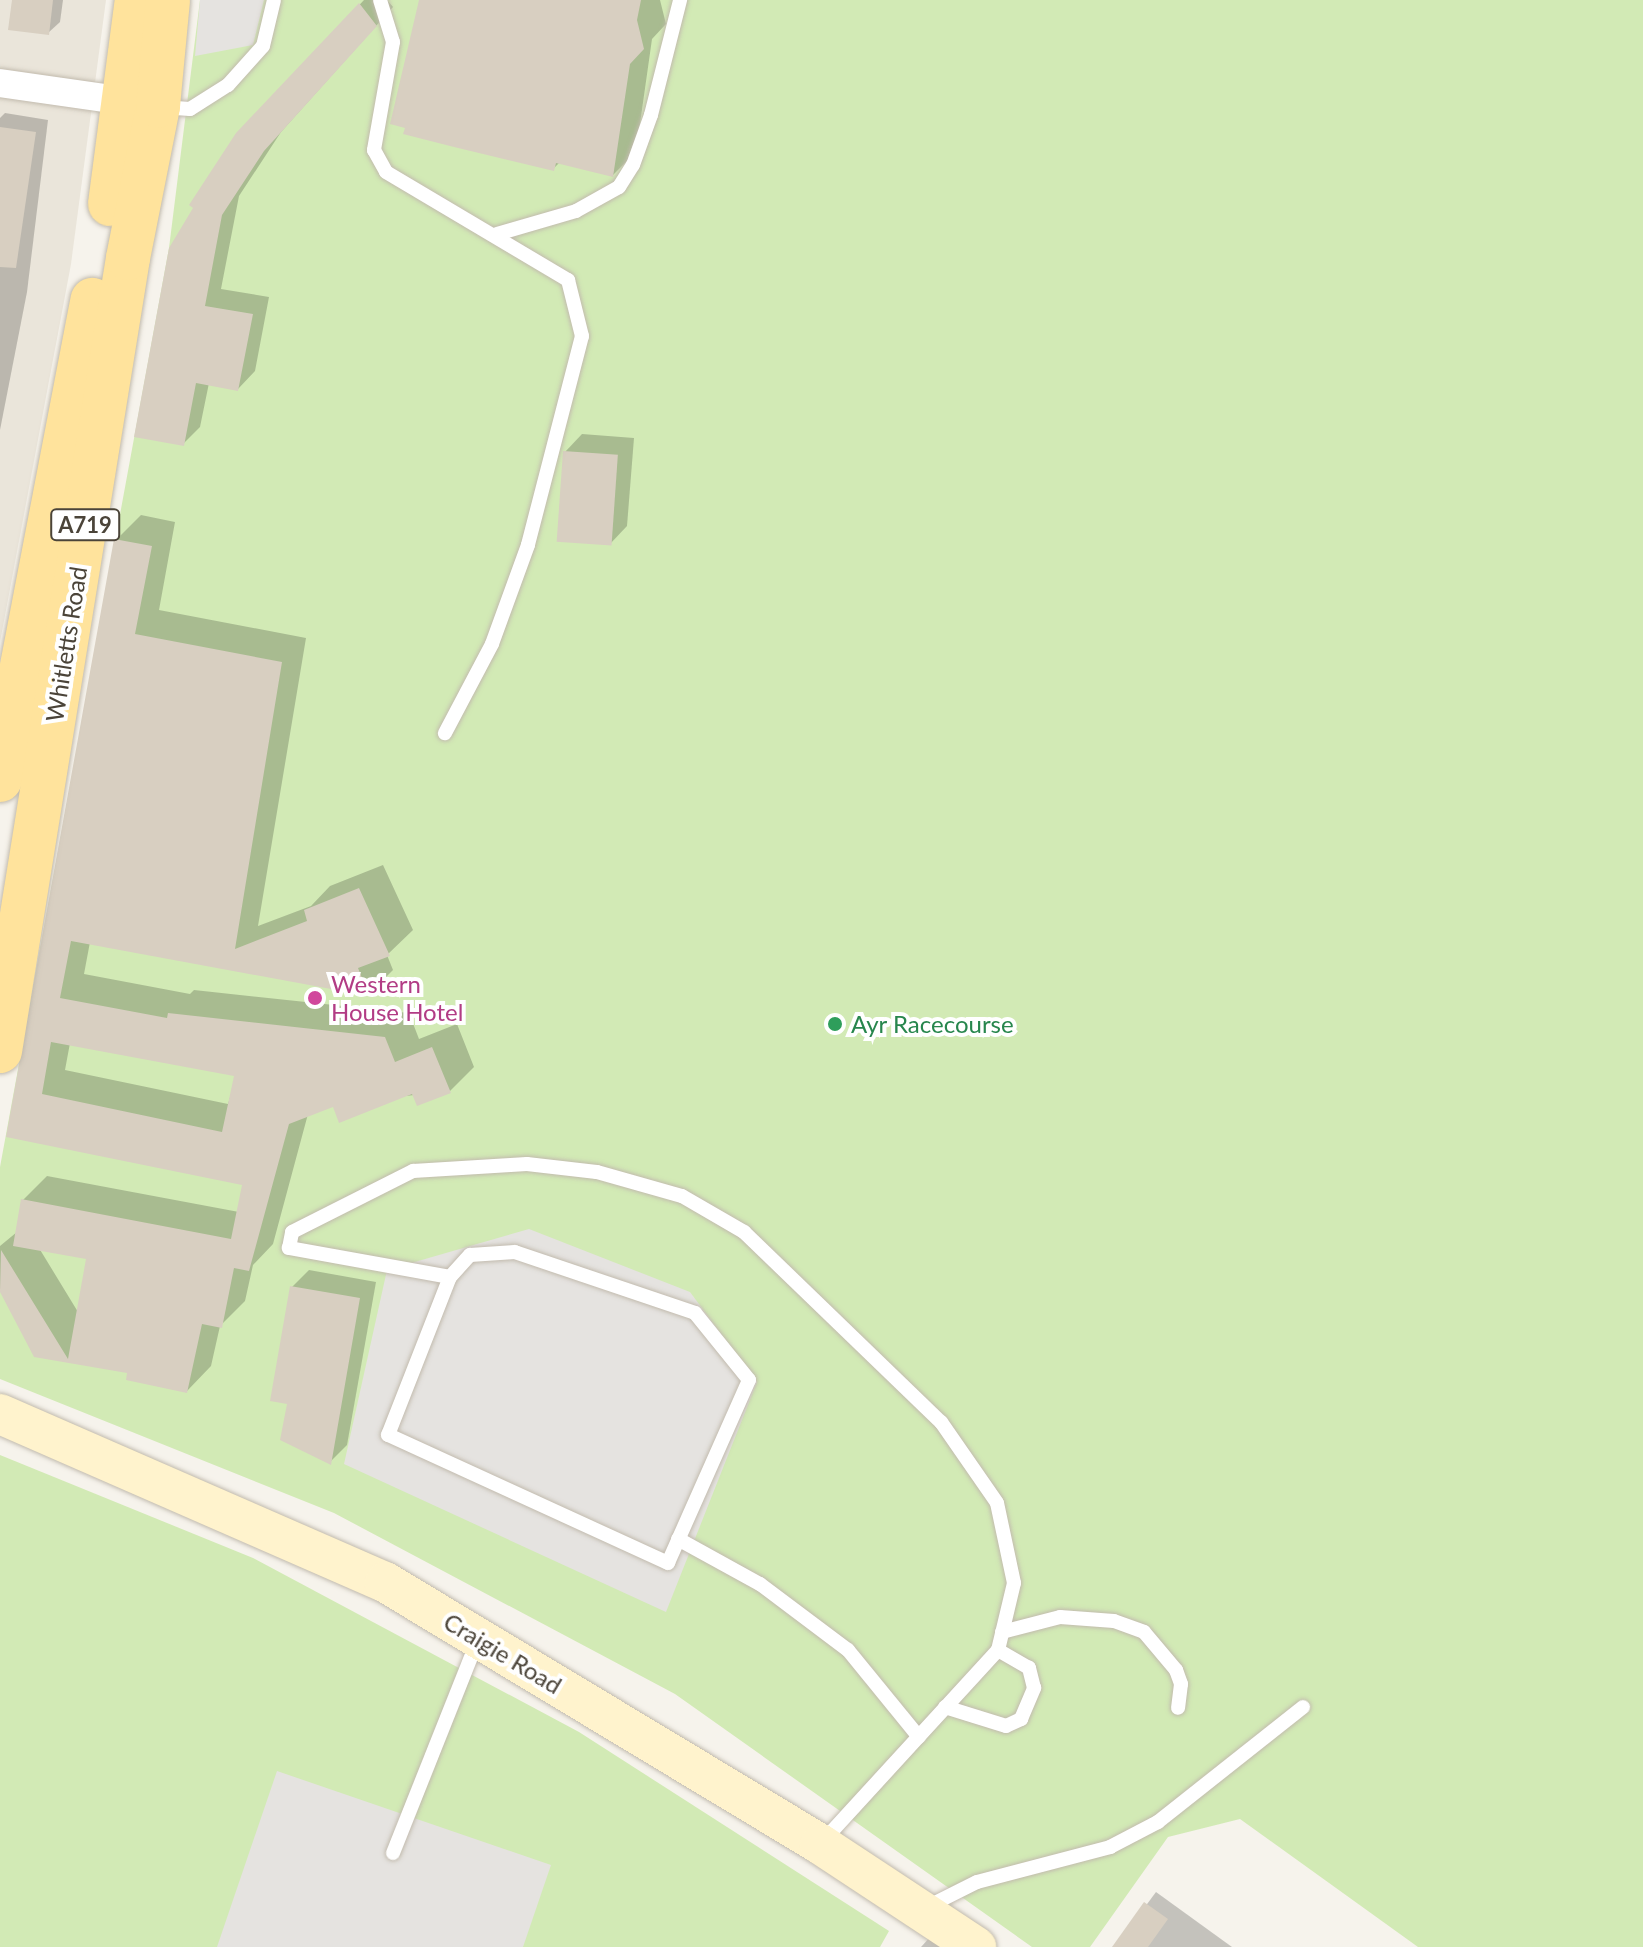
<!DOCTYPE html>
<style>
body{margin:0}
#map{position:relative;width:1643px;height:1947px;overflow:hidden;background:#f6f3ec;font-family:Lato,sans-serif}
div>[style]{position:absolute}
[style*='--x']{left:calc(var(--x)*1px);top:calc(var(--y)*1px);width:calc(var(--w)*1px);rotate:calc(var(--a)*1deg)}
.residential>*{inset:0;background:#eae5da}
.green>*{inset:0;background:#d2eab5}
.parking>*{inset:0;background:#e5e3e0}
.shadow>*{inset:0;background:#0003}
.building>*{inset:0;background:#d8cfc1;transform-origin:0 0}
.roads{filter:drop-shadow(0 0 2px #c2bbae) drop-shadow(0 0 2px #c2bbae)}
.lane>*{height:14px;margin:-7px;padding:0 7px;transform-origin:7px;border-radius:7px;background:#fff}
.street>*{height:28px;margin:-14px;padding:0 14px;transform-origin:14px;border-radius:14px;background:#fff}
.secondary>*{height:40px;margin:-20px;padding:0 20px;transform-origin:20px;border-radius:20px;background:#fff3cd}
.primary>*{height:44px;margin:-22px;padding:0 22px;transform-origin:22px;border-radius:22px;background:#ffe39c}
.dots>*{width:22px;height:22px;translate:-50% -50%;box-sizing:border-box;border:4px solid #fff;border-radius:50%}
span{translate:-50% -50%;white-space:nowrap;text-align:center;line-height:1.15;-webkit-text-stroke:8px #fff;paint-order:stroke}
.shield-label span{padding:2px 6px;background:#fff;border:2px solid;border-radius:6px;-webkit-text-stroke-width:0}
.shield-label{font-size:22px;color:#4b4439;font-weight:700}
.street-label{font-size:24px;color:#4b4439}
.hotel-label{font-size:24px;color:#b23c85}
.left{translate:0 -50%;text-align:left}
.leisure-label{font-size:24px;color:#27864d}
</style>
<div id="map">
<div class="residential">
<div style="clip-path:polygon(0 0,106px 0,71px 264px,0 642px)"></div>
</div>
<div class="green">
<div style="clip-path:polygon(200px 0,1643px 0,1643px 1947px,1418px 1947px,1240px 1819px,1168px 1837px,1090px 1947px,1032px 1947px,675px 1694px,334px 1513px,0 1379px,0 1167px,169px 248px)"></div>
<div style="clip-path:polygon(0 1455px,253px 1558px,579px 1732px,889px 1931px,880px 1947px,0 1947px)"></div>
</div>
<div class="parking">
<div style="clip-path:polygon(200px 0,264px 0,253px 45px,195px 56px)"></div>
<div style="clip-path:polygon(529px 1229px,690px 1292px,757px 1382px,666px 1612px,344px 1464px,387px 1270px)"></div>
<div style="clip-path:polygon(277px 1771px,551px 1865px,523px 1947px,217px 1947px)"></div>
</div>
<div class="shadow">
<div style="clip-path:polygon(14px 0,63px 0,60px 22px,48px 33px)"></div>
<div style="clip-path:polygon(364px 0,387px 0,393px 7px,281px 132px,239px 196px,221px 289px,269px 297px,255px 371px,238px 389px,209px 383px,200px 427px,183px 444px,136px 435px,237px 135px)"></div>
<div style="clip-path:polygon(421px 0,660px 0,666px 24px,652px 39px,636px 152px,613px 175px,560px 162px,554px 168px)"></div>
<div style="clip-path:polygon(5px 113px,48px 120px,27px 292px,0 430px,0 118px)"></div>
<div style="clip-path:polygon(582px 434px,634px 438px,627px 526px,610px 544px,565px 452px)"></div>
<div style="clip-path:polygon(evenodd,141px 515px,175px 522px,159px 610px,306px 638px,258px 926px,311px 906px,330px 886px,383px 865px,413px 930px,387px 955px,393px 970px,369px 994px,90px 942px,84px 974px,190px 994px,194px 990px,409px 1013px,419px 1039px,457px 1024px,474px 1067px,450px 1091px,334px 1104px,308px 1114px,273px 1244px,253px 1265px,245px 1301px,220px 1326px,211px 1366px,187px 1391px,130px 1372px,36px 1355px,0 1288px,0 1246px,17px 1232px,23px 1200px,47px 1176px,239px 1212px,245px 1183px,8px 1136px,116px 540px,141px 515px,70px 1043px,237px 1074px,228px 1104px,65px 1070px,70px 1043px,141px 515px,39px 1248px,88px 1257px,78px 1312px,39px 1248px)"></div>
<div style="clip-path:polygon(309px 1270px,376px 1282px,347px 1445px,330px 1462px,292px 1287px)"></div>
<div style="clip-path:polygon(1156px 1892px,1232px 1947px,1115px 1947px)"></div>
<div style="clip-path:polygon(941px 1925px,975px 1947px,921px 1947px)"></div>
</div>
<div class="building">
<div style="clip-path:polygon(12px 0,53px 0,49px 35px,8px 30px)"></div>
<div style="clip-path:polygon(419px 0,641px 0,637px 20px,644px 49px,630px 64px,613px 177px,556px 163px,554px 171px,454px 147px,403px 134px,405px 128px,390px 124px)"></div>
<div style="clip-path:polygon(359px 3px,377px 26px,264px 151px,222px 215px,205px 306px,253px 314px,238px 391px,196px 383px,184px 446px,134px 437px,169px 248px,193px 208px,189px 205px,236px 133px)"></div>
<div style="clip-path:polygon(0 127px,36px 132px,16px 268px,0 267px)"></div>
<div style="left:563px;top:451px;width:55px;height:91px;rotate:4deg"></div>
<div style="clip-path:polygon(evenodd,114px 539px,152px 546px,135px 634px,282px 662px,235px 949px,307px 921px,304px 910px,359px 888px,390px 956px,358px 968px,369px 996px,71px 941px,60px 998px,167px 1018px,168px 1013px,385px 1037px,395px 1062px,432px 1047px,451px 1093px,417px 1106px,412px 1094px,339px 1123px,333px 1107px,289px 1124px,249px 1271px,234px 1268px,222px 1328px,202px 1324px,187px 1393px,126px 1380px,127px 1373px,34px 1357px,0 1292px,1px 1250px,68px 1359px,86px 1259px,13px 1246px,21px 1199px,231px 1239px,242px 1185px,6px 1137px,114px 539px,51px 1042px,234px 1076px,222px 1132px,42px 1094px,51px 1042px)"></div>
<div style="clip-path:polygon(290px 1286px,360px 1298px,331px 1465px,280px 1440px,287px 1404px,270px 1401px)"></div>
<div style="clip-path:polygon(1144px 1902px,1168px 1919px,1148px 1947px,1112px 1947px)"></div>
</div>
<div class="roads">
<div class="lane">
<div style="--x:380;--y:0;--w:44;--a:72.8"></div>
<div style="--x:393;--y:42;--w:110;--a:100"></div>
<div style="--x:374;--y:150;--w:25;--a:61"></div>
<div style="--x:386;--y:172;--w:212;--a:30.7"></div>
<div style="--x:568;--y:280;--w:58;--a:76"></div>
<div style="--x:582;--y:336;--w:216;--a:104.5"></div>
<div style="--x:528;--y:545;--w:105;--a:110"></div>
<div style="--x:492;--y:644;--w:101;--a:117.8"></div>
<div style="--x:161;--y:107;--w:29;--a:4"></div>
<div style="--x:190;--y:109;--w:45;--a:-32.3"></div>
<div style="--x:228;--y:85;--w:52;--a:-48.1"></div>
<div style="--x:263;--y:46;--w:47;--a:-76.6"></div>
<div style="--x:497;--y:234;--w:82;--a:-16.2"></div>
<div style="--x:576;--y:211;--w:49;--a:-29.2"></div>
<div style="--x:619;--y:187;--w:26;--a:-58"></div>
<div style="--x:633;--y:165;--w:53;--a:-70.2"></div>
<div style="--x:651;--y:115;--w:119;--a:-75.8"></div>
<div style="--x:515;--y:1252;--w:190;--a:18.7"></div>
<div style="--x:695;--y:1313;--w:86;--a:51.1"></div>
<div style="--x:749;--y:1380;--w:200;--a:113.9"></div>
<div style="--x:668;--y:1563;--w:308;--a:-155.4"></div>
<div style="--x:388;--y:1435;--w:170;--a:-68.6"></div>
<div style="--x:450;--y:1277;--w:30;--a:-48"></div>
<div style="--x:470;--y:1255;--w:45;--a:-3.8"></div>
<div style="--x:450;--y:1277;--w:164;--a:-169.8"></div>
<div style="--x:289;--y:1248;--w:16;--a:-79"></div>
<div style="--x:292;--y:1232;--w:136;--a:-26.8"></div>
<div style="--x:413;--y:1171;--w:114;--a:-3.5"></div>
<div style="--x:527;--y:1164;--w:70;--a:6.5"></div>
<div style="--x:597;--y:1172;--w:88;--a:15.8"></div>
<div style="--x:682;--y:1196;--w:72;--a:30.1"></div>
<div style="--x:744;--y:1232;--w:274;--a:44"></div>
<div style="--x:941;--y:1422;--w:98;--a:55.3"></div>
<div style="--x:997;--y:1503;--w:82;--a:78"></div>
<div style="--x:1014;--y:1583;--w:69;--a:103.4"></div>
<div style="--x:998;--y:1650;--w:260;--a:132.5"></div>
<div style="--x:678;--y:1539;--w:94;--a:28.8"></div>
<div style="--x:760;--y:1584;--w:110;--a:36.9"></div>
<div style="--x:848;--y:1650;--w:112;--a:50.8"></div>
<div style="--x:1002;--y:1632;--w:60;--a:-14.5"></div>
<div style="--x:1060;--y:1617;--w:54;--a:4.2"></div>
<div style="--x:1114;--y:1621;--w:32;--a:20"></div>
<div style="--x:1144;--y:1632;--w:50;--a:49.9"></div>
<div style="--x:1176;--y:1670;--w:15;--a:70"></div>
<div style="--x:1181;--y:1684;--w:24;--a:97"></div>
<div style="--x:945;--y:1707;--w:64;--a:17.3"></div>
<div style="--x:1006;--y:1726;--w:17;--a:-25"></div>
<div style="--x:1021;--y:1719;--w:34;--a:-67"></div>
<div style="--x:1034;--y:1688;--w:21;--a:-104"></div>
<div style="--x:1029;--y:1668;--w:36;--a:-150"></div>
<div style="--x:393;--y:1853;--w:227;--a:-68.3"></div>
<div style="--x:925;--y:1908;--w:58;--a:-26.6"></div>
<div style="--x:977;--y:1882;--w:138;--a:-14.7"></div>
<div style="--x:1110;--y:1847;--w:54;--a:-27.5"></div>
<div style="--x:1158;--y:1822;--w:185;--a:-38.4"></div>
</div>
<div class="street">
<div style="--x:0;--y:83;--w:126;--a:8.2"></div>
</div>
<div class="secondary">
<div style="--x:0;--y:1414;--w:420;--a:23.6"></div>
<div style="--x:385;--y:1582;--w:508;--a:31.06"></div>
<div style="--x:820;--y:1844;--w:187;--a:33.4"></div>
</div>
<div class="primary">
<div style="--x:110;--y:204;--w:206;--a:-82.5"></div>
<div style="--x:0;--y:780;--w:489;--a:-79.1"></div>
<div style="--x:0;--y:1051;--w:803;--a:-80.83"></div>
<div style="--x:128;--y:258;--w:155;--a:-78.8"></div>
<div style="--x:158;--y:106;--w:106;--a:-84.6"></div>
</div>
</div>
<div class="dots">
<div style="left:315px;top:998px;background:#d1479c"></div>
<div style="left:835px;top:1024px;background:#2e9e5b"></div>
</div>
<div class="shield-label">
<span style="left:85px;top:525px">A719</span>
</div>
<div class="street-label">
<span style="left:66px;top:644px;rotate:-81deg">Whitletts Road</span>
<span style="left:503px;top:1653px;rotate:31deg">Craigie Road</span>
</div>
<div class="hotel-label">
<span class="left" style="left:331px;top:998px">Western<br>House Hotel</span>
</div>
<div class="leisure-label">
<span class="left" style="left:851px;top:1024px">Ayr Racecourse</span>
</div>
</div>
